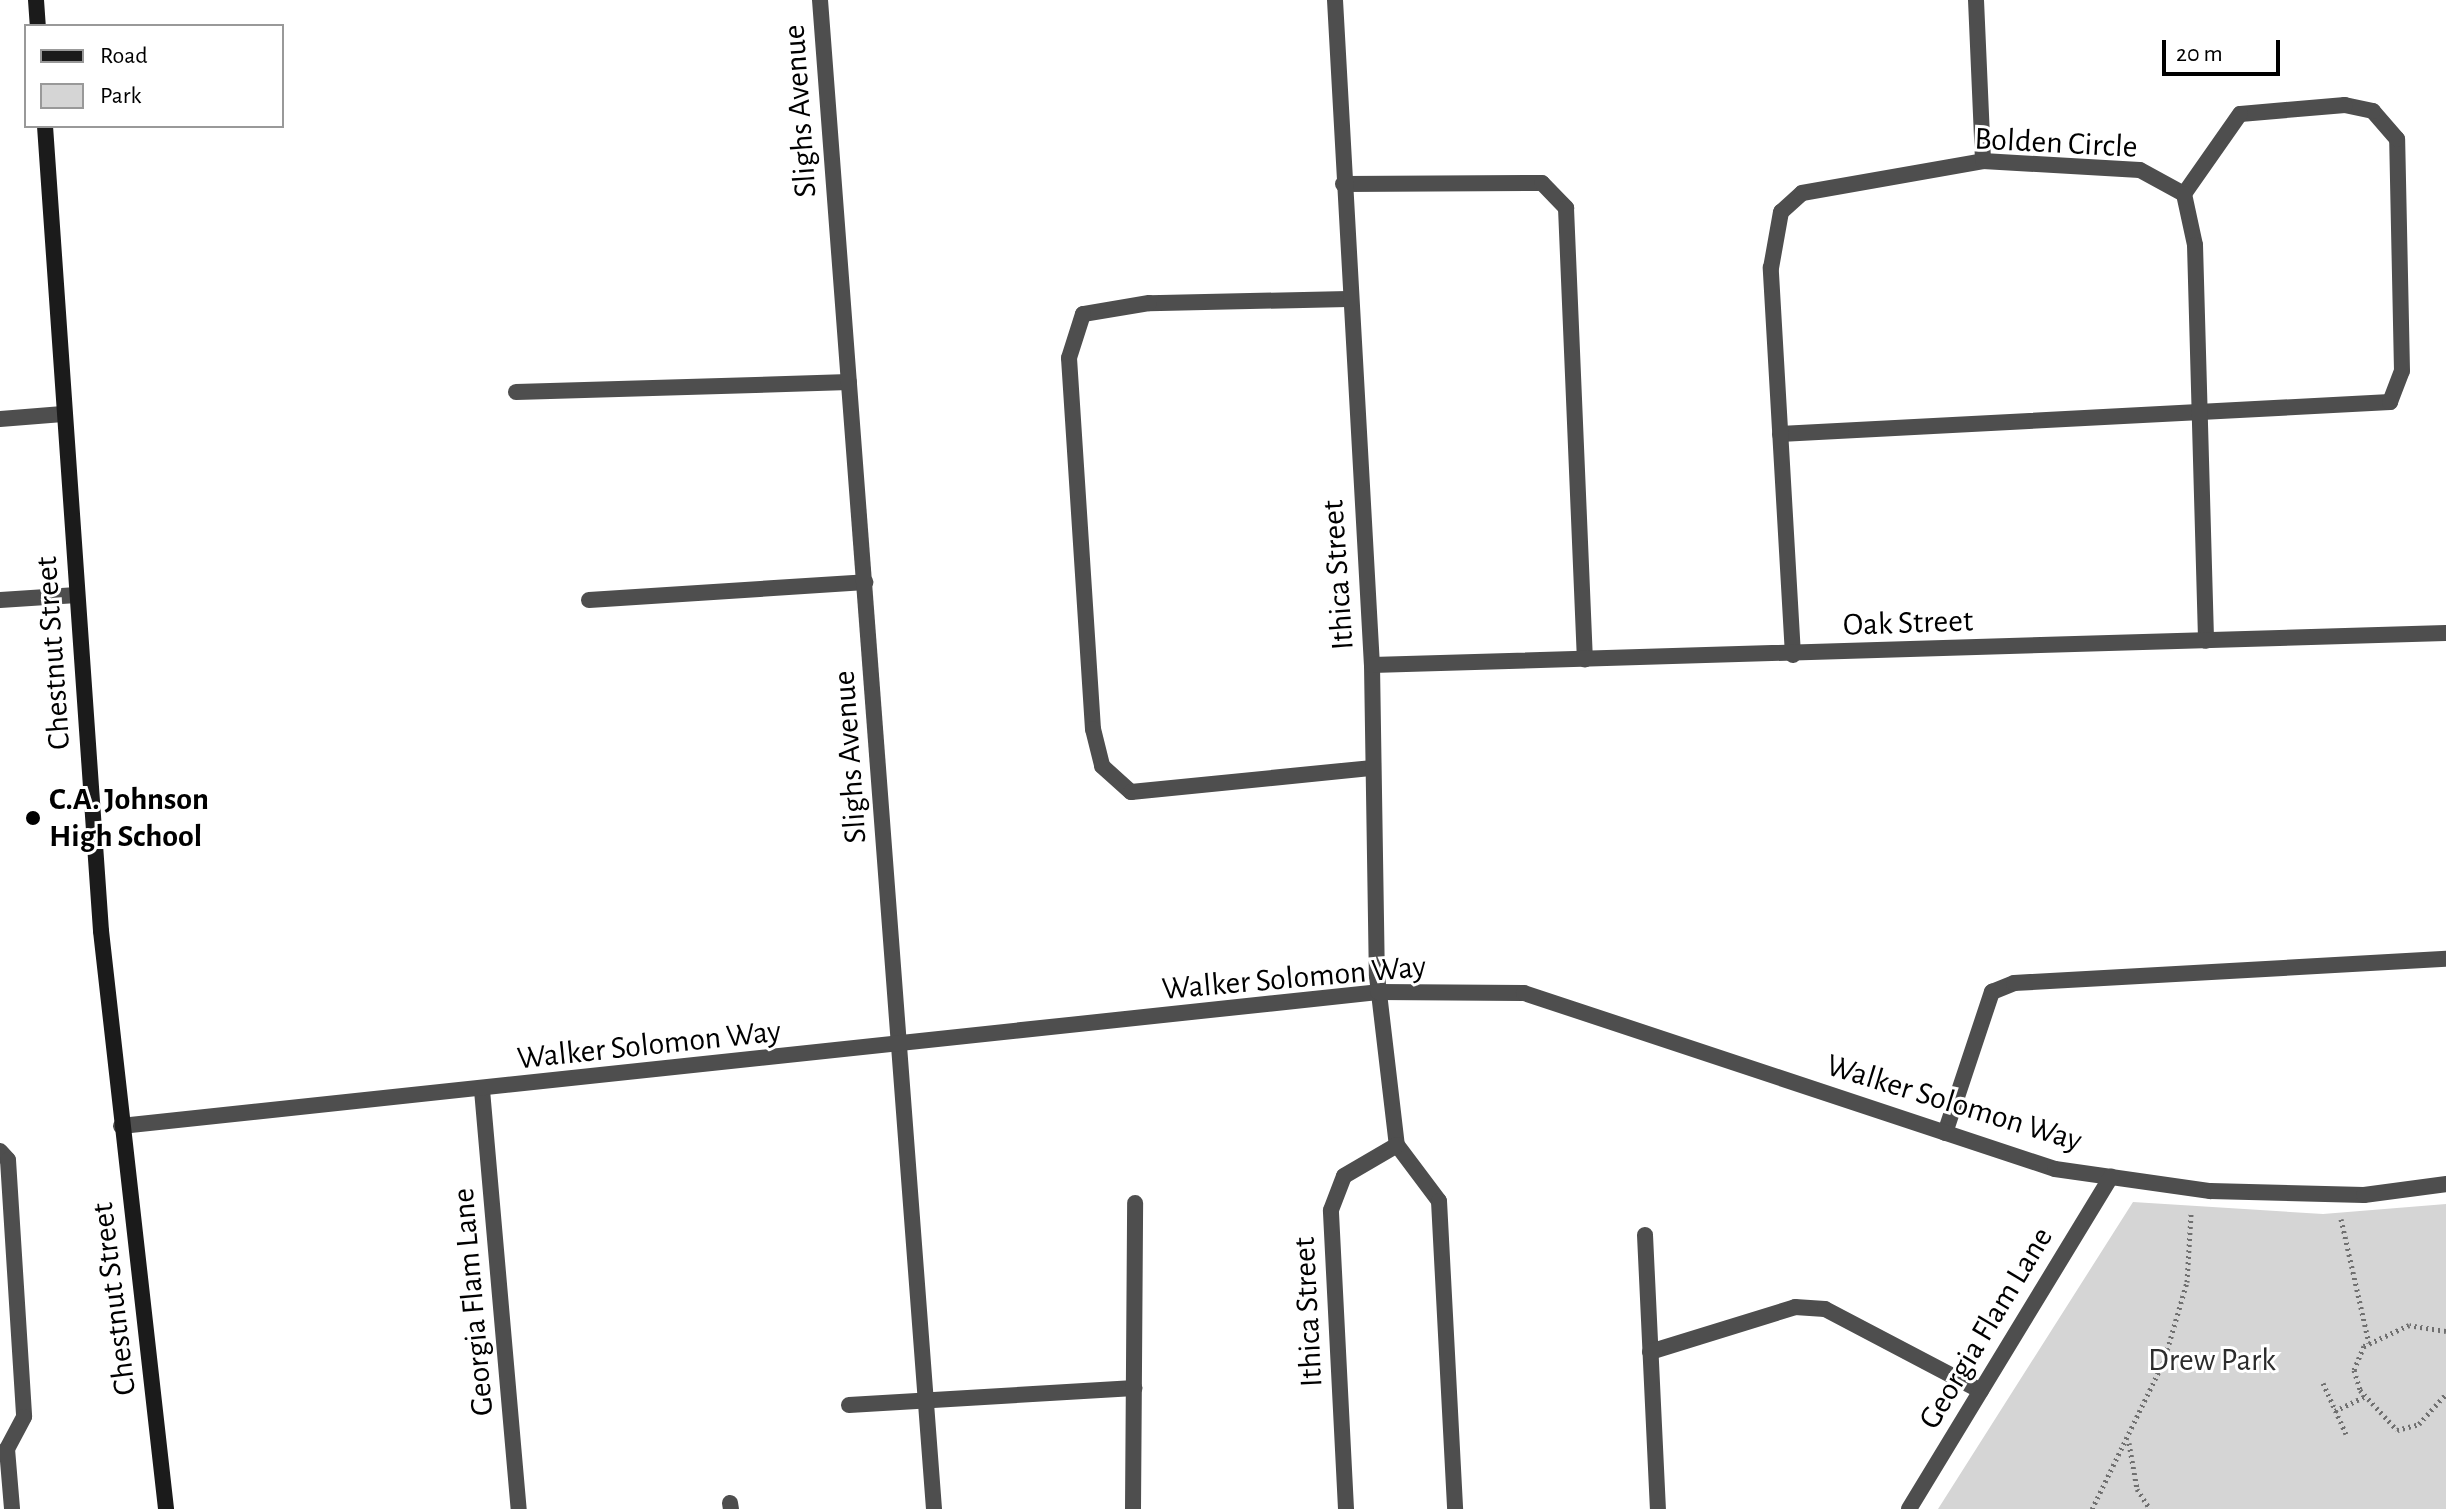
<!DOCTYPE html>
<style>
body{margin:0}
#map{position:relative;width:2446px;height:1509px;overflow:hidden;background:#fff;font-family:"Alegreya Sans",sans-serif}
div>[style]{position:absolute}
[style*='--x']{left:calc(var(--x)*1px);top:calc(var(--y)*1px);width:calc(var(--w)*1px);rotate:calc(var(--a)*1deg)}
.green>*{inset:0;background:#d5d5d5}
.path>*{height:5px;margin-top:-2.5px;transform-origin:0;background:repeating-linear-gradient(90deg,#707070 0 2px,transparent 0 6px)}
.lane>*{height:16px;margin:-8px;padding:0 8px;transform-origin:8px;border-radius:8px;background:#4e4e4e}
.street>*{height:16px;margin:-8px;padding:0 8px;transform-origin:8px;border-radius:8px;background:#4e4e4e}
.secondary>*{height:16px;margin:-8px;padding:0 8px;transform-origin:8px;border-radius:8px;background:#1b1b1b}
.dots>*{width:22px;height:22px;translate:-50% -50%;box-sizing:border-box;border:4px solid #fff;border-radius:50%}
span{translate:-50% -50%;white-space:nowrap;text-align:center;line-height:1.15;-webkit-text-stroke:6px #fff;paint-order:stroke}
.street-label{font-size:32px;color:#000}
.poi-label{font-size:32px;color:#000;font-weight:700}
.left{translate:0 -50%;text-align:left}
.park-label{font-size:32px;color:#2c2c2c}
.legend{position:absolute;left:24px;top:24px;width:260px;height:104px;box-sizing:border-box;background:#fff;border:2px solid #999;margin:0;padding:10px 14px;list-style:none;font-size:24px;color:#000}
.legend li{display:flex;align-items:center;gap:16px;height:40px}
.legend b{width:40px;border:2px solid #999}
.scale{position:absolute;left:2162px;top:40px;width:118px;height:36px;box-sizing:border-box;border:4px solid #000;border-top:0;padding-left:10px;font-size:24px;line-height:28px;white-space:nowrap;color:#000;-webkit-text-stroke:6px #fff;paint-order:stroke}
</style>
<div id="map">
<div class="green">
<div style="clip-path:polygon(2133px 1202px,2323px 1214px,2446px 1204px,2446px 1509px,1938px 1509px)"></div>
</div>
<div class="path">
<div style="--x:2341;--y:1219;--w:127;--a:77.3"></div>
<div style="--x:2446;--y:1331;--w:37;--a:-171"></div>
<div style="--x:2409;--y:1325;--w:50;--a:155"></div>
<div style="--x:2364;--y:1346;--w:26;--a:113"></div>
<div style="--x:2354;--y:1370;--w:21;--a:73"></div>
<div style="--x:2360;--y:1390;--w:54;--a:47.2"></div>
<div style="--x:2397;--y:1430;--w:23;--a:-15"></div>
<div style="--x:2419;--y:1424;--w:40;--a:-48"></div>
<div style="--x:2323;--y:1383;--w:56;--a:65.7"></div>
<div style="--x:2335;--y:1411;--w:34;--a:-26"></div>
<div style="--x:2129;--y:1443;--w:47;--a:80.1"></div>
<div style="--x:2137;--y:1489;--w:24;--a:57"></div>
<div style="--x:2092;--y:1509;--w:165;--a:-64.1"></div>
<div style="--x:2164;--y:1361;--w:82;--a:-73.8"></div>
<div style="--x:2187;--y:1282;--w:68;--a:-86.6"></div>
</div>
<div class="lane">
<div style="--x:1343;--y:184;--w:199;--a:-0.3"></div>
<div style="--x:1542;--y:183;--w:35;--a:46"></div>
<div style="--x:1566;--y:208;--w:452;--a:87.6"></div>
<div style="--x:1348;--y:299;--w:199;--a:178.8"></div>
<div style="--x:1149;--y:303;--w:67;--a:170.5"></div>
<div style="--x:1083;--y:314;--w:46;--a:107.7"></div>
<div style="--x:1069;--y:358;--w:372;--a:86.3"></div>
<div style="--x:1093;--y:729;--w:38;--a:76"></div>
<div style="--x:1102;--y:766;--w:39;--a:42"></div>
<div style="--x:1131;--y:792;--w:243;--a:-5.7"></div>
<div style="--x:516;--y:392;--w:333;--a:-1.7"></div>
<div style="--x:0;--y:419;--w:63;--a:-4.5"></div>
<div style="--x:1780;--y:434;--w:611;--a:-3"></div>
<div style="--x:2390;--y:402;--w:33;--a:-69"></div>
<div style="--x:2402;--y:371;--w:232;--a:-91.2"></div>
<div style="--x:2397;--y:139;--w:37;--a:-131"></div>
<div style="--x:2373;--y:111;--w:29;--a:-168"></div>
<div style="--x:2345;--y:105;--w:105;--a:175.1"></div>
<div style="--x:2240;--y:114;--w:98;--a:125"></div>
<div style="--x:0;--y:600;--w:77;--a:-3.7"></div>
<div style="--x:589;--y:600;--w:277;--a:-3.7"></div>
<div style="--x:1945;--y:1133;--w:149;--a:-71.6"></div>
<div style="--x:1992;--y:992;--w:24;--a:-22"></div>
<div style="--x:2014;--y:983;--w:433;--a:-3.2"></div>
<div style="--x:0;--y:1151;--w:12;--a:48"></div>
<div style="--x:8;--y:1160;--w:257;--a:86.4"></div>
<div style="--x:24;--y:1417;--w:36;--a:118"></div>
<div style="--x:7;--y:1449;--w:60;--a:85.2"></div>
<div style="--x:1645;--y:1235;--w:274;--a:87.3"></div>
<div style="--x:1650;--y:1352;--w:152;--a:-17.2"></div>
<div style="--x:1795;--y:1307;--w:30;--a:4"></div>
<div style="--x:1825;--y:1309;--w:176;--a:27.7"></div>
<div style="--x:849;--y:1405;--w:286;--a:-3.4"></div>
<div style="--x:730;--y:1503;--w:6;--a:81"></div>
<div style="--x:1133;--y:1509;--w:306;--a:-89.6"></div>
</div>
<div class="street">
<div style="--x:820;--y:0;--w:1513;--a:85.68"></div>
<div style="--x:1335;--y:0;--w:666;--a:86.82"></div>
<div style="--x:1372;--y:665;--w:311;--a:89.1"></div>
<div style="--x:1377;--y:976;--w:170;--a:83.3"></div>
<div style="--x:1397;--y:1145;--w:70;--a:53.1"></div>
<div style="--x:1439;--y:1201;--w:308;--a:87"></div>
<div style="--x:1976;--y:0;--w:161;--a:87.5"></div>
<div style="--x:1793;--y:655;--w:388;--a:-93.3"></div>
<div style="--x:1771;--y:268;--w:57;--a:-79.9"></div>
<div style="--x:1781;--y:212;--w:28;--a:-42"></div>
<div style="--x:1802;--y:193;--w:184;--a:-10"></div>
<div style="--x:1983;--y:161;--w:157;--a:3.3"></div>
<div style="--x:2140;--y:170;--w:50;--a:28.6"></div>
<div style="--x:2184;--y:194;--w:52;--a:77.8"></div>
<div style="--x:2195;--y:245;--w:396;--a:88.4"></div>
<div style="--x:1372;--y:665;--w:1074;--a:-1.71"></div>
<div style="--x:482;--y:1090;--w:421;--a:85"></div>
<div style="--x:121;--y:1126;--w:1264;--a:-6.08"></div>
<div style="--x:1378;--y:992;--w:146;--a:0.4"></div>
<div style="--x:1524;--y:993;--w:559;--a:18.34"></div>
<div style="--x:2055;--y:1169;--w:157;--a:8.1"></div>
<div style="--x:2210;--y:1191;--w:154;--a:1.5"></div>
<div style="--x:2364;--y:1195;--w:83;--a:-7.6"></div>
<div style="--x:1346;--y:1509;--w:299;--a:-92.9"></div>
<div style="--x:1331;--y:1210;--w:36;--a:-69"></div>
<div style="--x:1344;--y:1176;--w:61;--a:-30.3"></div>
<div style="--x:1909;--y:1509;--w:389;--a:-58.7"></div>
</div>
<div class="secondary">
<div style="--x:36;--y:0;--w:26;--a:86"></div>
<div style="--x:45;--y:126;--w:807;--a:86.02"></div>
<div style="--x:101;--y:931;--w:582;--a:83.58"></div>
</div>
<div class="dots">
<div style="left:33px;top:818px;background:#000"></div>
</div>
<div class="street-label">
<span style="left:800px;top:111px;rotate:-94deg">Slighs Avenue</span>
<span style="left:2056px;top:143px;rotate:3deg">Bolden Circle</span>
<span style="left:1338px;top:575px;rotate:-94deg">Ithica Street</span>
<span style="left:1908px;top:623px;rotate:-2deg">Oak Street</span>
<span style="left:53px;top:653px;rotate:-94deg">Chestnut Street</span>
<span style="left:850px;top:757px;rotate:-94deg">Slighs Avenue</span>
<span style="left:1294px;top:978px;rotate:-5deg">Walker Solomon Way</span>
<span style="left:649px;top:1045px;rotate:-6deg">Walker Solomon Way</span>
<span style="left:1954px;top:1103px;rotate:17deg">Walker Solomon Way</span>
<span style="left:114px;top:1299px;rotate:-97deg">Chestnut Street</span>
<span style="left:473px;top:1302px;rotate:-95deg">Georgia Flam Lane</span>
<span style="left:1308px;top:1312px;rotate:-93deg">Ithica Street</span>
<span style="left:1986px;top:1328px;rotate:-59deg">Georgia Flam Lane</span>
</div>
<div class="poi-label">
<span class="left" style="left:49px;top:818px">C.A. Johnson<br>High School</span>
</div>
<div class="park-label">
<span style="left:2212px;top:1360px">Drew Park</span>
</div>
<ul class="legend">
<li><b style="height:10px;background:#1b1b1b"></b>Road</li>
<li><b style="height:22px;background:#d5d5d5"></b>Park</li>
</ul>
<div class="scale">20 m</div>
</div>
